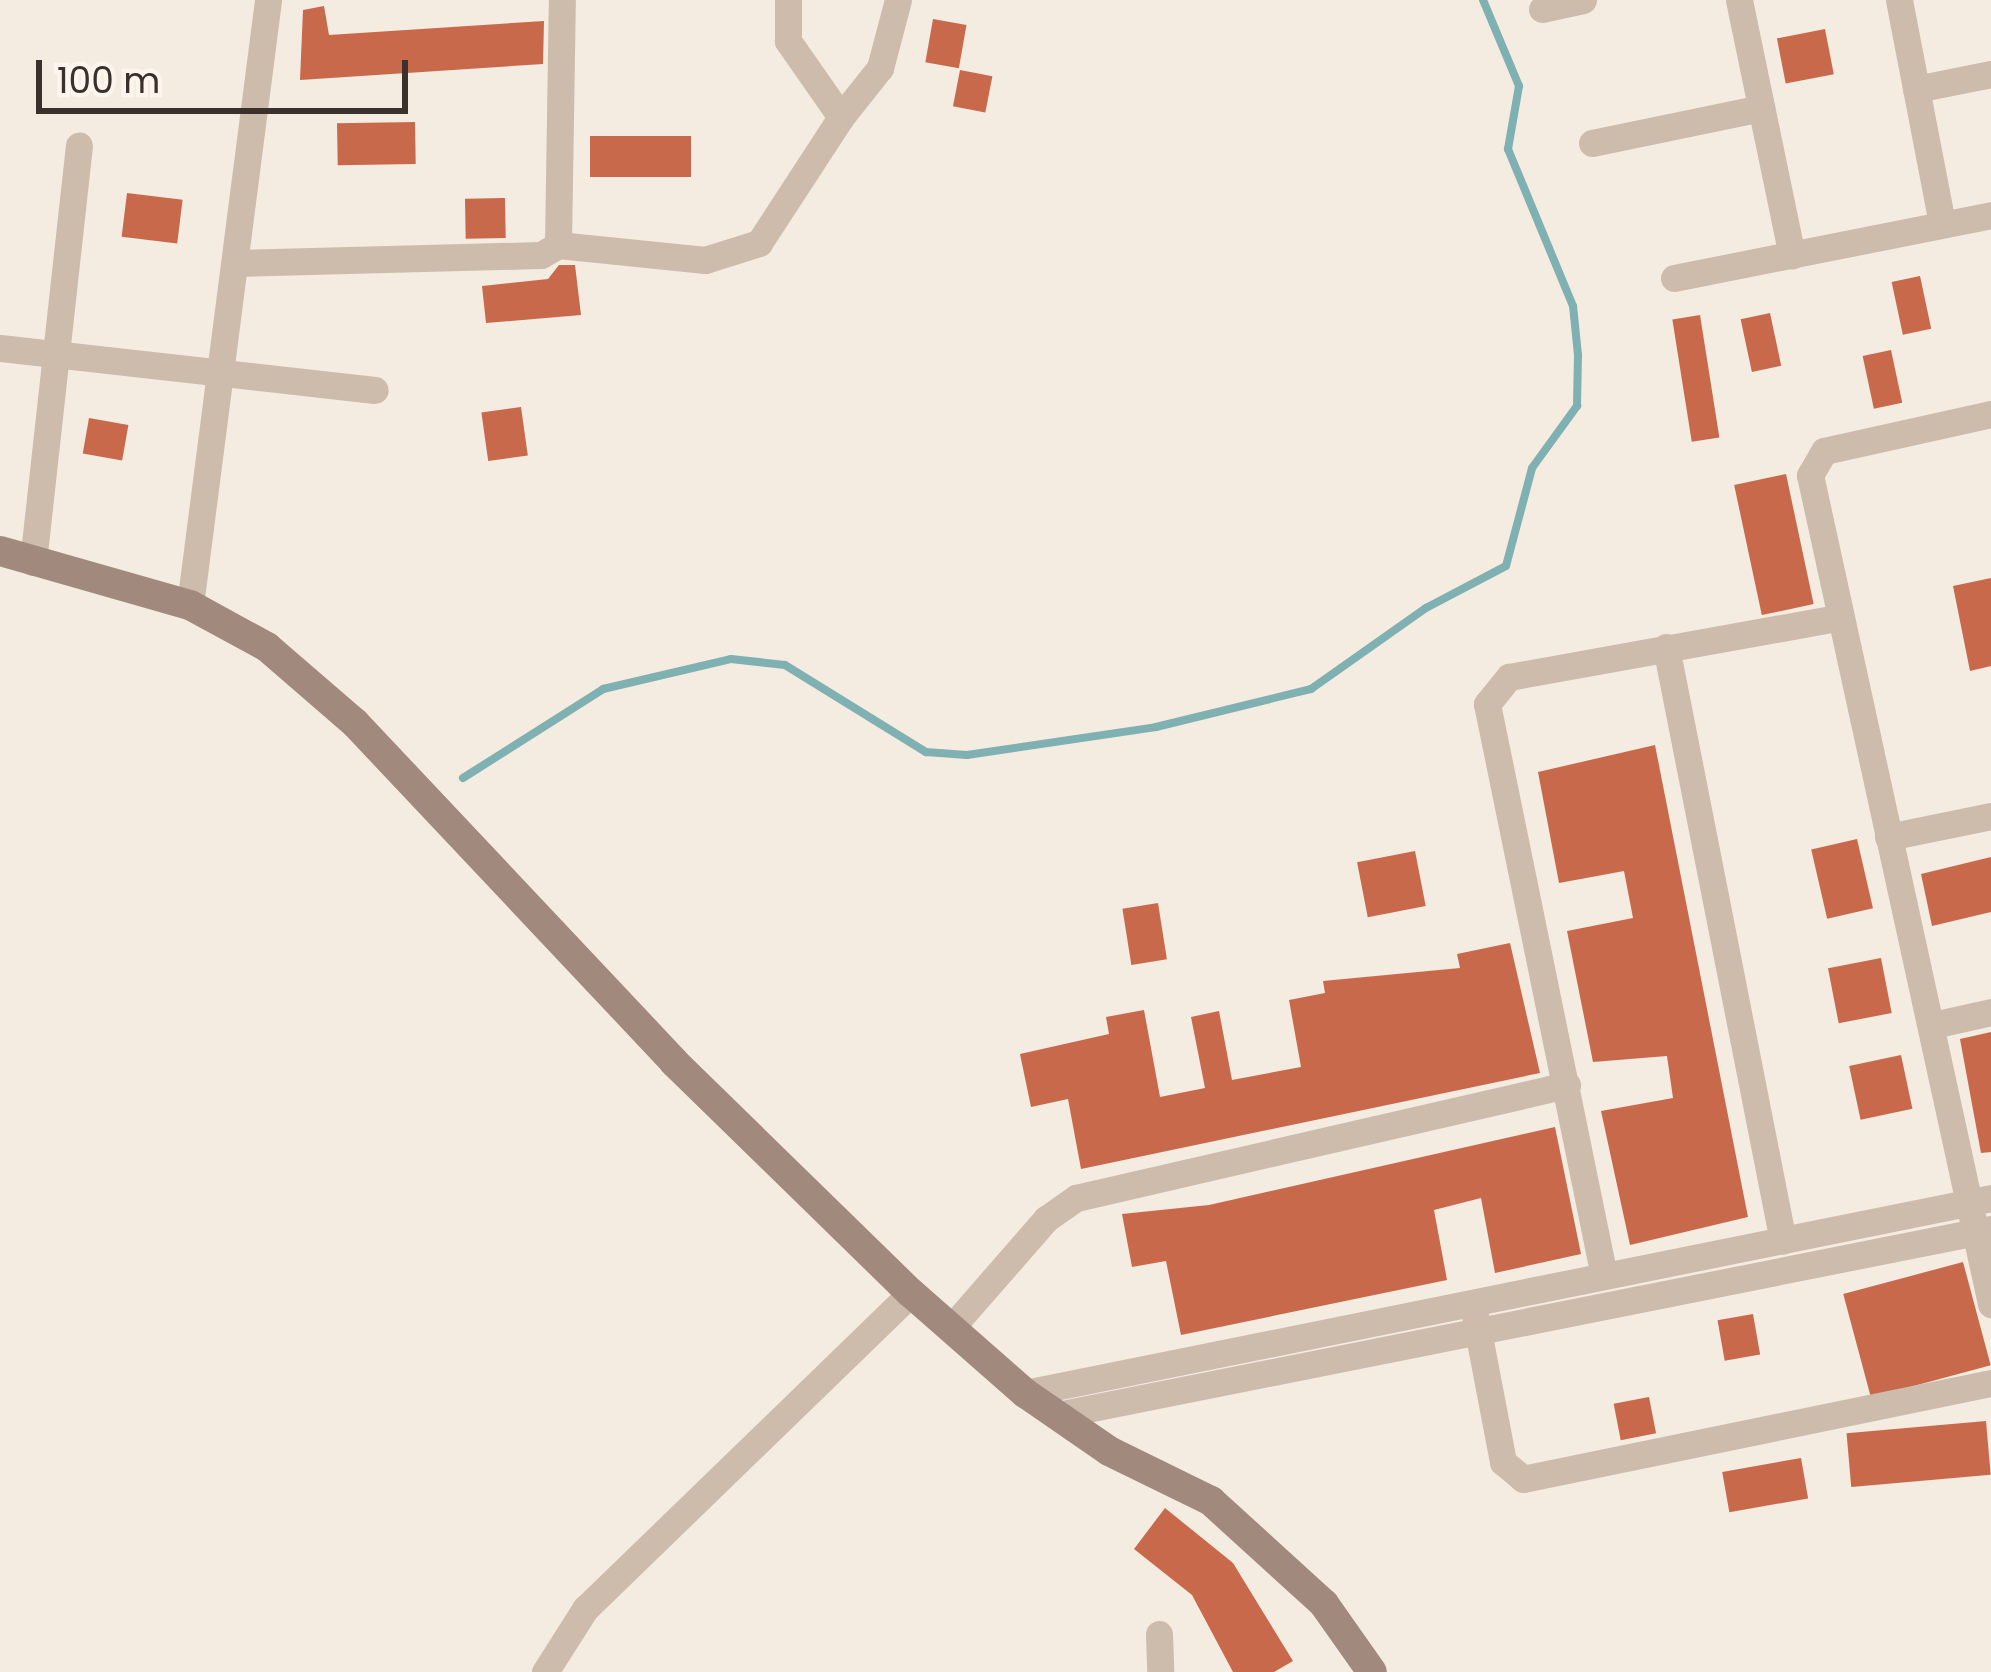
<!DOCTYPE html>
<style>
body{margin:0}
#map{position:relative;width:1991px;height:1672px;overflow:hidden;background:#f4ebe1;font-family:Poppins,sans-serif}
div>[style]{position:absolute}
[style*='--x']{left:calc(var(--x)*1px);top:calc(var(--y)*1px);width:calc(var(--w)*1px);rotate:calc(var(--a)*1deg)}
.stream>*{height:8px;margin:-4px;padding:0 4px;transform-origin:4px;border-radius:4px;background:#7fb0b2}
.building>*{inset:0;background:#c8694b;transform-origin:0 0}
.street>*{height:27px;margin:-13.5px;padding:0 13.5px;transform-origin:13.5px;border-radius:13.5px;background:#cdbbac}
.secondary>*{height:30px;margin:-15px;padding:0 15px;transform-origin:15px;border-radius:15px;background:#a18a7d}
span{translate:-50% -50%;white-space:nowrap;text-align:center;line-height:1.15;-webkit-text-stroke:9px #fbf5ee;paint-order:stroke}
.scale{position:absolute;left:36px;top:60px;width:372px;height:54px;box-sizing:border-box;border:6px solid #3b302b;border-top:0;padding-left:15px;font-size:36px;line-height:42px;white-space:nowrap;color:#3b302b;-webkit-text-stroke:9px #fbf5ee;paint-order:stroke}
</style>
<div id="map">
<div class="stream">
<div style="--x:463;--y:778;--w:166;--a:-32.4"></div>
<div style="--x:603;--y:689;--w:131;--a:-13.2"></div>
<div style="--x:731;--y:659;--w:54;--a:6.3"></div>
<div style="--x:785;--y:665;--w:166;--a:31.7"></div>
<div style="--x:926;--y:752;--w:41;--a:4.2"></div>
<div style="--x:967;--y:755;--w:191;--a:-8.4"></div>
<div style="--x:1156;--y:727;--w:160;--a:-13.8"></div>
<div style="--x:1311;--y:689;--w:141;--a:-35.2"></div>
<div style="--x:1426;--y:608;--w:90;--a:-27.7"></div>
<div style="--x:1506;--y:566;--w:101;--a:-75.1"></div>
<div style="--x:1532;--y:468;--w:77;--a:-54"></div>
<div style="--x:1577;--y:406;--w:51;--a:-88.9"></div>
<div style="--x:1578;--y:355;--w:49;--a:-95.8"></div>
<div style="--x:1573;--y:306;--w:170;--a:-112.5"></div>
<div style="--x:1508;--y:149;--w:64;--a:-80.1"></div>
<div style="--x:1519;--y:86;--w:93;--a:-112.7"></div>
</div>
<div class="building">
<div style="clip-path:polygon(324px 6px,329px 35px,544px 21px,543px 64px,300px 80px,303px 10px)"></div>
<div style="left:933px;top:19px;width:34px;height:44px;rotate:10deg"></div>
<div style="left:1825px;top:29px;width:46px;height:49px;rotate:79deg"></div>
<div style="left:960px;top:70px;width:33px;height:37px;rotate:11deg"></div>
<div style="left:415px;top:122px;width:42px;height:78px;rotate:89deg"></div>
<div style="left:691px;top:136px;width:41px;height:101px;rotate:90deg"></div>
<div style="left:127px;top:193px;width:56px;height:44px;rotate:7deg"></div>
<div style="left:505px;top:198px;width:40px;height:40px;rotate:89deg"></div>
<div style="clip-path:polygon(559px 265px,575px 265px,581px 315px,486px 323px,482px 286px,548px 279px)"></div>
<div style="left:1920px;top:276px;width:54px;height:29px;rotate:78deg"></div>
<div style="left:1770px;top:313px;width:54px;height:30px;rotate:78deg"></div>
<div style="left:1700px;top:315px;width:124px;height:28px;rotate:81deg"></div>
<div style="left:1891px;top:350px;width:54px;height:29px;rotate:78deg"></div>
<div style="left:521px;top:407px;width:49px;height:40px;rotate:82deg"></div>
<div style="left:89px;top:418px;width:40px;height:36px;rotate:10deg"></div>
<div style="left:1786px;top:474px;width:133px;height:53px;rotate:78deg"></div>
<div style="clip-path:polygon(1991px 578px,1991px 666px,1970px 671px,1953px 586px)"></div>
<div style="clip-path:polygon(1655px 745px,1748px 1217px,1630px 1245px,1601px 1111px,1673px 1098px,1667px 1056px,1593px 1062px,1567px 931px,1633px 918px,1624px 871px,1559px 883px,1538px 772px)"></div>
<div style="left:1857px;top:839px;width:71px;height:47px;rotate:77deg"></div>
<div style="left:1415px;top:851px;width:56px;height:59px;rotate:79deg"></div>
<div style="clip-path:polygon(1991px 857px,1991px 912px,1932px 926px,1921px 874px)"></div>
<div style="left:1158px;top:903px;width:57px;height:36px;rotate:81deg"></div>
<div style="clip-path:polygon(1510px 943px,1540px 1073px,1081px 1169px,1068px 1099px,1031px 1107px,1020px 1054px,1109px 1034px,1106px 1017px,1144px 1010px,1160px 1097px,1205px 1088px,1191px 1017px,1219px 1011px,1232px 1080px,1301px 1067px,1289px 1000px,1325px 993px,1323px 981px,1460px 968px,1457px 954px)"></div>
<div style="left:1881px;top:958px;width:56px;height:54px;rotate:79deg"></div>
<div style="clip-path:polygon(1991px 1032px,1991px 1152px,1981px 1153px,1960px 1039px)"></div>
<div style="left:1901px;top:1055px;width:55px;height:53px;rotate:78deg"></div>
<div style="clip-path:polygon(1555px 1127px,1581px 1254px,1495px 1273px,1481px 1198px,1434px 1210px,1447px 1280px,1181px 1335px,1166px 1261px,1132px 1267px,1122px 1214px,1209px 1205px)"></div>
<div style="left:1963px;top:1262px;width:107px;height:124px;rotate:75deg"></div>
<div style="left:1753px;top:1314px;width:41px;height:36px;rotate:80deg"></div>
<div style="left:1649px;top:1397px;width:37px;height:36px;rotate:79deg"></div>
<div style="left:1986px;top:1421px;width:54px;height:140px;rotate:85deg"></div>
<div style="left:1801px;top:1458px;width:41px;height:80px;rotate:80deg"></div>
<div style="clip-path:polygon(1165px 1508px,1233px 1563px,1293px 1661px,1274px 1672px,1233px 1672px,1192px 1595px,1134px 1549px)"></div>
</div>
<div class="street">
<div style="--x:1739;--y:0;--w:261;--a:78.3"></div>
<div style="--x:1899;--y:0;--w:227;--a:79.1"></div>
<div style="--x:1542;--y:9;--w:42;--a:-12.4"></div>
<div style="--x:1916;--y:89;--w:76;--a:-11.3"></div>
<div style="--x:841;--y:117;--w:63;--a:-51.5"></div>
<div style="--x:880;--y:68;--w:70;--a:-75.2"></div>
<div style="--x:1592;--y:143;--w:173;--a:-11.7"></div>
<div style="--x:558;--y:245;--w:148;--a:5.8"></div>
<div style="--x:705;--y:260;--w:57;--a:-17.5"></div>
<div style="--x:759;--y:243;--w:150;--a:-56.9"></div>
<div style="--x:841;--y:117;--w:93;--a:-124.9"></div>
<div style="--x:788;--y:41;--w:41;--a:-90"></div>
<div style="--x:237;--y:263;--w:304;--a:-1.5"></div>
<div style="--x:541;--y:255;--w:20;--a:-30"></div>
<div style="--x:558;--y:245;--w:245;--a:-89.1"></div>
<div style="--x:1674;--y:278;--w:323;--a:-11.2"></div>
<div style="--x:0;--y:348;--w:377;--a:6.4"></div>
<div style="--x:1991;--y:414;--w:171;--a:167.5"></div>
<div style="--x:1824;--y:451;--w:28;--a:120"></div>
<div style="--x:1810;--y:475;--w:849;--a:77.68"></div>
<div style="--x:33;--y:562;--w:419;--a:-83.7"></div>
<div style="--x:190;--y:605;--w:610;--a:-82.65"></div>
<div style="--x:1666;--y:647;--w:605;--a:78.86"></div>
<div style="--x:1888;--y:837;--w:105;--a:-11.5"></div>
<div style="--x:1933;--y:1025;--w:59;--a:-12.6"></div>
<div style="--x:1604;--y:1276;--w:584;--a:-101.56"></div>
<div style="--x:1487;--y:704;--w:35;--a:-51"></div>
<div style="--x:1509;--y:677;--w:337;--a:-10.2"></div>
<div style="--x:1475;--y:1315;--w:150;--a:79.2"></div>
<div style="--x:1503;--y:1462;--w:26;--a:40"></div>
<div style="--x:1523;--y:1479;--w:478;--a:-11.6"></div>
<div style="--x:951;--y:1328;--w:145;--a:-48.9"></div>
<div style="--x:1046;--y:1219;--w:37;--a:-35"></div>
<div style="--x:1076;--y:1198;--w:504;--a:-12.96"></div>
<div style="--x:1025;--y:1393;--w:985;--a:-11.41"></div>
<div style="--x:1057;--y:1415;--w:952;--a:-11.26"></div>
<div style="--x:1159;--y:1634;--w:38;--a:88"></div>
<div style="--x:545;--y:1672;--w:75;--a:-57.6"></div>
<div style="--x:585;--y:1609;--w:454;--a:-44.1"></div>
</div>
<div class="secondary">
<div style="--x:0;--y:551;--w:198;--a:15.9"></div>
<div style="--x:190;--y:605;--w:88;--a:28.6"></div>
<div style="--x:267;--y:647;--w:116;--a:40.8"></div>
<div style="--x:355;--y:723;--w:465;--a:46.7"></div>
<div style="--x:674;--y:1062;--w:331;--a:44.3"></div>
<div style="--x:911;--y:1293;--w:152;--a:41.3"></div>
<div style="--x:1025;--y:1393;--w:102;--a:34.6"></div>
<div style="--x:1109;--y:1451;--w:114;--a:26.1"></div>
<div style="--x:1211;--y:1501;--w:153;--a:42.3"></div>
<div style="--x:1324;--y:1604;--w:83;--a:54.8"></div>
</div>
<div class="scale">100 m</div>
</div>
